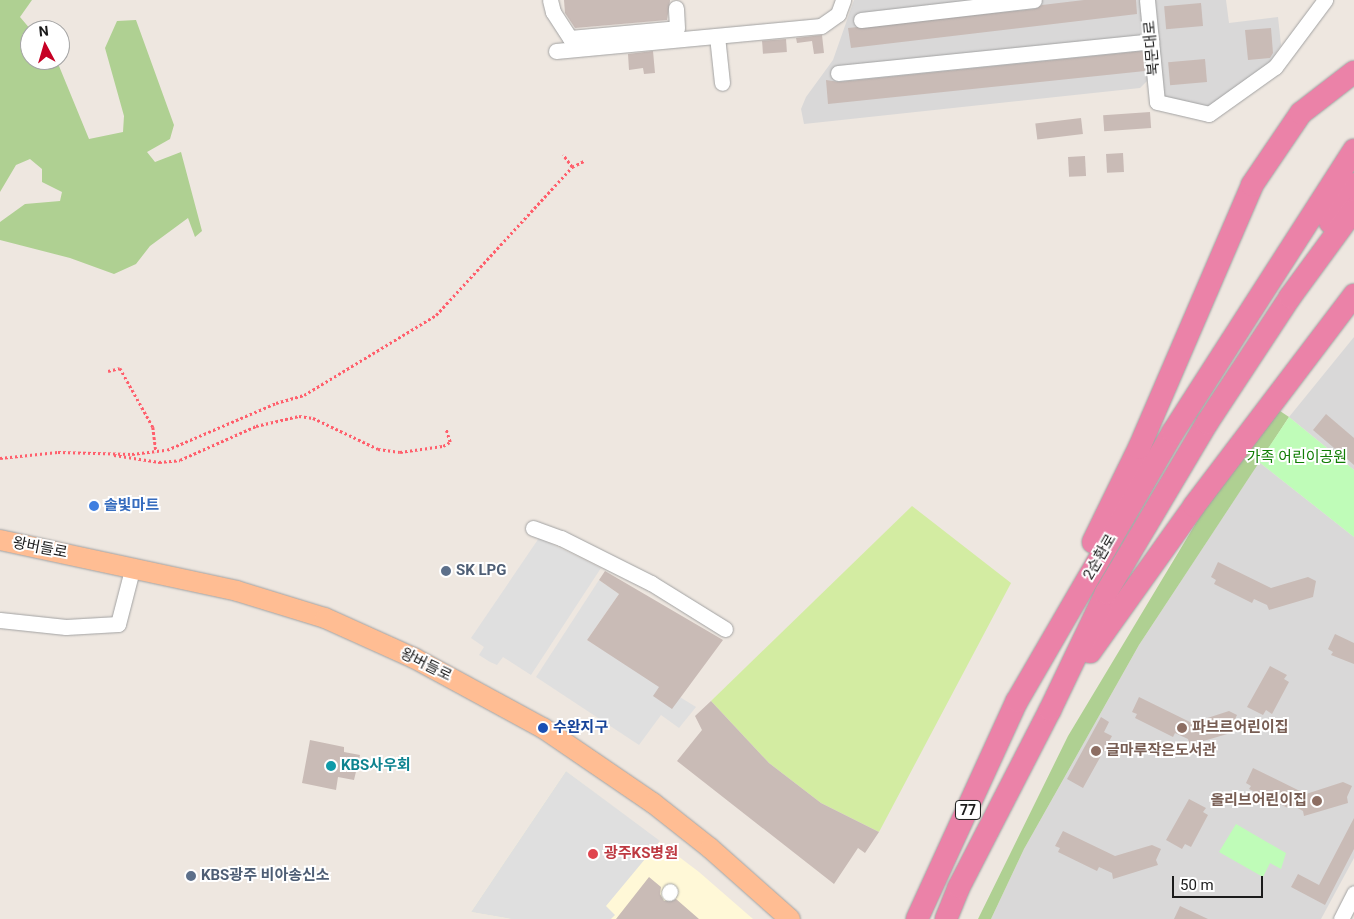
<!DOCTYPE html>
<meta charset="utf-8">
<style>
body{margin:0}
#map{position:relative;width:1354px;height:919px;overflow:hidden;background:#eee7e0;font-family:Roboto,"Noto Sans KR",sans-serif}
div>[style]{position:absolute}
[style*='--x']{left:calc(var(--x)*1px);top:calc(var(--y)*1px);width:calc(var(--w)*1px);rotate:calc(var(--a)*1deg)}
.residential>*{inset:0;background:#d9d8d8}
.education>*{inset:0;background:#fff8d7}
.grass>*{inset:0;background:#d3eca2}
.forest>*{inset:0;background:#afd092}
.park>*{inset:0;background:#bffcb8}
.parking>*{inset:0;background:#dfdfdf}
.building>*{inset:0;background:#c9bbb6;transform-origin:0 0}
.path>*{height:2.5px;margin-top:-1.25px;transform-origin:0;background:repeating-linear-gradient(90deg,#ff5f6c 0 2.5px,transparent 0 5px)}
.roads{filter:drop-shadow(0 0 1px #a2a2a2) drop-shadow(0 0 1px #a2a2a2)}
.minor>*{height:15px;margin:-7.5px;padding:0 7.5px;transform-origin:7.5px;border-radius:7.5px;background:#fff}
.major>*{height:20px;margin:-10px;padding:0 10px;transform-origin:10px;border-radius:10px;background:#ffbd93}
.highway>*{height:22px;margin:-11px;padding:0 11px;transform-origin:11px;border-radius:11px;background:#eb82a8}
.dots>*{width:14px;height:14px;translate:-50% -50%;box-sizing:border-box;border:2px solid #fff;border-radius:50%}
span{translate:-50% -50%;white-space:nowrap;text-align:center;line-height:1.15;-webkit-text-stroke:4px #fff;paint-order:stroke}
.shield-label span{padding:1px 4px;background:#fff;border:1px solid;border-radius:4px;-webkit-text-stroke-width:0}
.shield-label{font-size:14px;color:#1b1b1b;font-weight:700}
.street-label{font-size:15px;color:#1b1b1b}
.park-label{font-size:15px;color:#117d05}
.shop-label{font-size:15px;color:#366cbe;font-weight:700}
.left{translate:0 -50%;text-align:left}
.service-label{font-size:15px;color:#4e5e75;font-weight:700}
.transit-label{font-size:15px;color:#164399;font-weight:700}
.education-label{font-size:15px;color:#785e54;font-weight:700}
.right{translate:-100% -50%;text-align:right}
.culture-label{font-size:15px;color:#0d838f;font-weight:700}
.health-label{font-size:15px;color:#be3a42;font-weight:700}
.north{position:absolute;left:20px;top:20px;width:50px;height:50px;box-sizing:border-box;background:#fff;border:1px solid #a4a4a4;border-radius:50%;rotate:354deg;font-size:14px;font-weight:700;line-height:20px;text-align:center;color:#1b1b1b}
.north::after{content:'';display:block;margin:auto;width:18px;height:22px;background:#c60024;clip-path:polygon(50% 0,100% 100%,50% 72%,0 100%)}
.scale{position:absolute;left:1172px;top:876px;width:91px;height:22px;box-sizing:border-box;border:2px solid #1b1b1b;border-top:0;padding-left:6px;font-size:15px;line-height:18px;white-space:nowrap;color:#1b1b1b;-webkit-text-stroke:4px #fff;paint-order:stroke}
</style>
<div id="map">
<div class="residential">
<div style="clip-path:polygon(854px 0,1142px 0,1150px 78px,1140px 88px,804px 124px,801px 109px,806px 97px,833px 60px)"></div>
<div style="clip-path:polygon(1151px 0,1226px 0,1229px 23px,1278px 17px,1281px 45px,1269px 65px,1207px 111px,1161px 97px)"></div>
<div style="clip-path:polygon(1354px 337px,1354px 470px,1289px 417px)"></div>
<div style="clip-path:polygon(1259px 462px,1354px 537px,1354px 858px,1321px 919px,991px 919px,1024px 849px,1139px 645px)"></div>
</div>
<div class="education">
<div style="clip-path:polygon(566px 771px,699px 872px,753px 919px,511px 919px,471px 912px)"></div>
</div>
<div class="grass">
<div style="clip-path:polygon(912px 506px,1011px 583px,879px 832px,821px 803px,769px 763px,711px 701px)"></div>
</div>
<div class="forest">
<div style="clip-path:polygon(0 0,32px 0,20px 17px,31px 30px,30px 60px,55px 60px,59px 66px,89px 139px,123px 132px,124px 116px,105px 48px,117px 21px,136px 20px,174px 125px,170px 139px,147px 152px,155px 162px,181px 152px,202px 231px,195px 237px,188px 218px,150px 246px,136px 264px,114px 274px,70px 258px,0 240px,0 222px,25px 204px,60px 201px,62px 192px,42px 182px,42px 169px,30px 159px,16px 165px,0 192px)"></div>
<div style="clip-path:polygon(1277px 409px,1289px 417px,1139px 645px,1024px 849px,991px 919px,978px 919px,1068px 736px,1214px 493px)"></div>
</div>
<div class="park">
<div style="clip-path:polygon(1289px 417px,1354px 470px,1354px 537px,1259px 462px)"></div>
<div style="clip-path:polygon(1236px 824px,1286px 853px,1281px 869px,1270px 863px,1263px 877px,1219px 852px)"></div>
</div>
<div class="parking">
<div style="clip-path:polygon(539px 538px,601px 568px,531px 675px,503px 657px,497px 665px,490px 662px,479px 655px,484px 647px,471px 638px)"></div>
<div style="clip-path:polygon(599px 580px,619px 594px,587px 640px,696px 707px,679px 728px,661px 715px,639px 745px,536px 677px)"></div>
<div style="clip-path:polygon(566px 771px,660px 841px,606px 906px,615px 915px,611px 919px,511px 919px,471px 912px)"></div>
</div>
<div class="building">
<div style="clip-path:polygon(564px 0,670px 0,670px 1px,667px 20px,575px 28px,565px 13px)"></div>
<div style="clip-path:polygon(1084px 0,1136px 0,1137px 14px,851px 48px,848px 28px,1035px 9px,1042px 5px)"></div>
<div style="left:1201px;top:3px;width:23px;height:37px;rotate:85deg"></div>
<div style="clip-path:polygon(1271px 28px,1273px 53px,1270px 58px,1248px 60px,1245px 30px)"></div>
<div style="clip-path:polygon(822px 35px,824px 53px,814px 54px,812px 41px,797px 43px,796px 38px)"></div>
<div style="left:786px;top:39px;width:13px;height:24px;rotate:86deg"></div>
<div style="clip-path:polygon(653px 51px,655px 73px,644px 74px,643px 68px,629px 70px,628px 54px)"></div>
<div style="clip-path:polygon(1143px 51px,1145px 71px,828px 104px,826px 80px,839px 82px)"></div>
<div style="left:1205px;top:59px;width:23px;height:37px;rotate:85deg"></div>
<div style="left:1150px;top:112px;width:16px;height:47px;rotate:86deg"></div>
<div style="left:1081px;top:118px;width:16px;height:46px;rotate:83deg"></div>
<div style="left:1123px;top:153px;width:19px;height:17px;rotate:87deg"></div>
<div style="left:1085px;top:156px;width:20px;height:17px;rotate:87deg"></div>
<div style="clip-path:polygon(1326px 414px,1354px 438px,1354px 465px,1313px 430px)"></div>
<div style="clip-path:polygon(1218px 562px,1271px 588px,1308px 577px,1316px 581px,1313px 597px,1269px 610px,1267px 605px,1254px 599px,1252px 603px,1214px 584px,1216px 580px,1211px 577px)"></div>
<div style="clip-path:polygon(605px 571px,723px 640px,672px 709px,653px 696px,659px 687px,587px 640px,619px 594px,599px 580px)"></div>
<div style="clip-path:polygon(1335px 634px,1354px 643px,1354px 664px,1331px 655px,1333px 652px,1328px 649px)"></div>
<div style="clip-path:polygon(1270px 666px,1287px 675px,1284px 679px,1289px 682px,1272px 714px,1266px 710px,1263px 715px,1247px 707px)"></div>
<div style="clip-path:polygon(1139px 697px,1192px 723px,1229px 711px,1237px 715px,1232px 726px,1234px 732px,1190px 745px,1188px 739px,1175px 733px,1173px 737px,1135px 718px,1137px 714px,1132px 712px)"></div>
<div style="clip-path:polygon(711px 701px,769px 763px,821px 803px,879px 832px,865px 853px,858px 848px,834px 884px,677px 761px,702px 730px,695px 716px)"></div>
<div style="clip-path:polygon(1101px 717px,1109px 722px,1104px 732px,1112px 736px,1083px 788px,1067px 779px)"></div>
<div style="clip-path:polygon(310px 740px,344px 747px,344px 752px,360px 755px,354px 780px,338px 777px,336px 790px,302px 783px)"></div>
<div style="clip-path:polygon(1253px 768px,1306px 794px,1343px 782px,1352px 786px,1347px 797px,1348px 803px,1304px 816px,1303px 811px,1290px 804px,1288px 808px,1249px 789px,1251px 786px,1246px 783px)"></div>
<div style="clip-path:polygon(1189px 799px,1206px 808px,1203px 812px,1208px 815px,1191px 847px,1185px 844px,1182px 849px,1166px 840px)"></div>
<div style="clip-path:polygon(1354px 818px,1354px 849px,1325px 905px,1291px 887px,1298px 874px,1319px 885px)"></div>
<div style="clip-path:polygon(1063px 831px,1115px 856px,1152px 845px,1161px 849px,1156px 860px,1158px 865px,1113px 879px,1112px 873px,1099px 867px,1097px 871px,1058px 852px,1060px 848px,1055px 846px)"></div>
<div style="clip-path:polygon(649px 877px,661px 887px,660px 894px,664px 901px,676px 899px,699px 919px,616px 919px)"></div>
<div style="clip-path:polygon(1180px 906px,1208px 919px,1174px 919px)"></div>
</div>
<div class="path">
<div style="--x:572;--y:167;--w:13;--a:-27"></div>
<div style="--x:108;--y:371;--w:12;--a:-14"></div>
<div style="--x:120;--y:368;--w:68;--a:60.8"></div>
<div style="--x:153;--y:427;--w:25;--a:83"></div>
<div style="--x:114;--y:455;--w:46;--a:8.8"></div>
<div style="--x:159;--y:462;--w:21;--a:-5"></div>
<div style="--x:180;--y:460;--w:83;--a:-24.1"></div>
<div style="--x:256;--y:426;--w:44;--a:-13.1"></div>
<div style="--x:299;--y:416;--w:14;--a:8"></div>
<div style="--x:313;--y:418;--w:72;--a:25.5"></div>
<div style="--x:378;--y:449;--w:22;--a:8"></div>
<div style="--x:400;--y:452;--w:43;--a:-7.9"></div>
<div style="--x:443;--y:446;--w:8;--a:-30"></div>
<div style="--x:450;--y:442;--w:13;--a:-108"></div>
<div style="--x:0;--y:458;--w:58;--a:-5.9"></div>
<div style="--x:58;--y:452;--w:74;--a:1.5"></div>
<div style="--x:132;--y:454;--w:35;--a:-7"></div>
<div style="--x:167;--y:450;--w:119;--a:-23.3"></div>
<div style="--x:276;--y:403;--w:29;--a:-16"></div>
<div style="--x:304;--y:395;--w:154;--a:-31.2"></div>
<div style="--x:436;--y:315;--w:201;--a:-47.4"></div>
<div style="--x:572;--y:167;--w:15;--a:-127"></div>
</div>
<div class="roads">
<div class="minor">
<div style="--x:550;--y:0;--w:12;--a:76"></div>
<div style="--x:553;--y:12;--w:31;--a:57"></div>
<div style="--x:570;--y:38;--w:107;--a:-5.3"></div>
<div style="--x:677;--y:28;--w:20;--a:-93"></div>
<div style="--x:1147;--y:0;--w:102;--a:84.4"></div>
<div style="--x:1157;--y:102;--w:53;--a:13"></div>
<div style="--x:1209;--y:114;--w:81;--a:-35.5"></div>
<div style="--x:1275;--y:67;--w:84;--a:-53.3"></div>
<div style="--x:861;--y:20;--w:174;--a:-6.6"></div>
<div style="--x:717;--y:36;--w:47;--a:83.9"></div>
<div style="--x:556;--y:51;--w:266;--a:-5.4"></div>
<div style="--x:821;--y:26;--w:21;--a:-35"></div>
<div style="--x:838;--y:14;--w:15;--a:-70"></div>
<div style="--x:838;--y:73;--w:315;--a:-5.8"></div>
<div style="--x:533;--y:528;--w:30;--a:20"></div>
<div style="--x:561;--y:538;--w:101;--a:26.6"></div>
<div style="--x:651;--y:583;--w:87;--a:31.9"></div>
<div style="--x:0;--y:620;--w:66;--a:6.1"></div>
<div style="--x:66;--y:627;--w:52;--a:-3.3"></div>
<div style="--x:118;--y:624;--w:60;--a:-75.5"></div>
<div style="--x:669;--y:893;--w:2;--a:-63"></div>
<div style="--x:1341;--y:919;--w:29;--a:-63"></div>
</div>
<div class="major">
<div style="--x:0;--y:540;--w:242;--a:12.1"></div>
<div style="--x:237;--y:591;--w:92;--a:17.1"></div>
<div style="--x:325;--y:618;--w:98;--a:24.2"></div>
<div style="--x:414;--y:658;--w:147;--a:28.5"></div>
<div style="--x:543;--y:728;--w:133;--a:34.3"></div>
<div style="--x:653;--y:803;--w:73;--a:38.3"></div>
<div style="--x:710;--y:848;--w:107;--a:41.6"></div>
</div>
<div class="highway">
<div style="--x:1330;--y:222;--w:45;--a:-57.7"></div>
<div style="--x:1093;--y:542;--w:105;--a:-63.9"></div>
<div style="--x:1139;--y:448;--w:286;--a:-66.7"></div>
<div style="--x:1252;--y:185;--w:87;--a:-55.8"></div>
<div style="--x:1301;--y:113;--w:67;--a:-37.7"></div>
<div style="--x:1090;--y:652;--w:179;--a:-54.5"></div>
<div style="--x:1194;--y:506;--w:265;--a:-52.8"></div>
<div style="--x:917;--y:919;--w:240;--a:-65.4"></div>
<div style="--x:1017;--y:701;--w:311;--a:-59.9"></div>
<div style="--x:1173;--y:432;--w:335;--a:-57.3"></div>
<div style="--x:946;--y:919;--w:35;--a:-68"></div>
<div style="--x:959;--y:887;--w:199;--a:-62.8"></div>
<div style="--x:1050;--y:710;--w:130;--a:-64.4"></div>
<div style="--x:1106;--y:593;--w:198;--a:-59.3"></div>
<div style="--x:1207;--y:423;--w:151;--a:-56.6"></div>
<div style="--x:1290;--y:297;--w:108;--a:-53.7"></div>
</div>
</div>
<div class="dots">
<div style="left:94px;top:506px;background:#3f7fe0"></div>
<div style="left:446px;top:571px;background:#5c6f8a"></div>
<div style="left:543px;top:728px;background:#1a4fb4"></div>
<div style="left:1182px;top:728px;background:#8d6e63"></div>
<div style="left:1096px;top:751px;background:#8d6e63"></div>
<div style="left:331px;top:766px;background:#0f9aa8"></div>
<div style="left:1317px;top:801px;background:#8d6e63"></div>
<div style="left:593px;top:854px;background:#e0444e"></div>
<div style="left:191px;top:876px;background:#5c6f8a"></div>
</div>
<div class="shield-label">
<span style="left:968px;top:810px">77</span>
</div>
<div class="street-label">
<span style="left:1152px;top:48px;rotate:-95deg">북문대로</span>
<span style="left:40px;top:548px;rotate:11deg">왕버들로</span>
<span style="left:1100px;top:557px;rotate:-60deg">2순환로</span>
<span style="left:426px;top:665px;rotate:26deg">왕버들로</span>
</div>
<div class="park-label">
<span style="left:1297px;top:458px">가족 어린이공원</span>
</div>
<div class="shop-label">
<span class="left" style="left:104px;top:506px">솔빛마트</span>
</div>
<div class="service-label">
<span class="left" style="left:456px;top:571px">SK LPG</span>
<span class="left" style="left:201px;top:876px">KBS광주 비아송신소</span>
</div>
<div class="transit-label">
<span class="left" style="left:553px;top:728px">수완지구</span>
</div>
<div class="education-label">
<span class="left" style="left:1192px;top:728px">파브르어린이집</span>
<span class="left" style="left:1106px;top:751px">글마루작은도서관</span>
<span class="right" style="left:1307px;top:801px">올리브어린이집</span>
</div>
<div class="culture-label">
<span class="left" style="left:341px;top:766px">KBS사우회</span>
</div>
<div class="health-label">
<span class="left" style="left:604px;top:854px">광주KS병원</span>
</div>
<div class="north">N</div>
<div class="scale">50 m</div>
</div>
